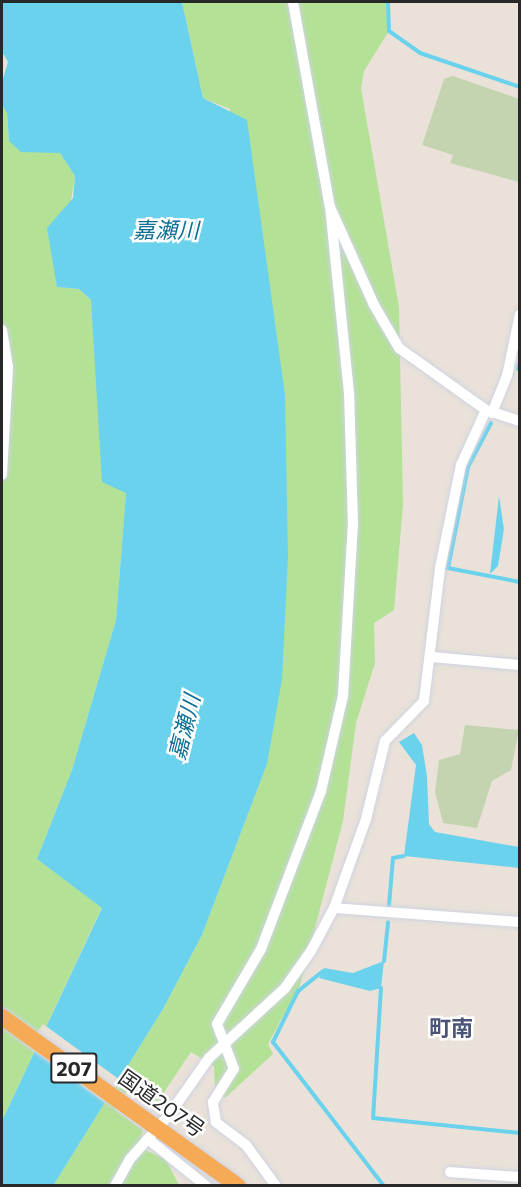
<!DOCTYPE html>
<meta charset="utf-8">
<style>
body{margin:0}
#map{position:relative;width:521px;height:1187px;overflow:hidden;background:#eae2d9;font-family:Commissioner,"Noto Sans JP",sans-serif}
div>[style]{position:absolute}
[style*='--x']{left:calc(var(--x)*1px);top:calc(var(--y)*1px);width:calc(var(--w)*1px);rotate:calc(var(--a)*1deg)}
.green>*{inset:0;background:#b3e195}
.cemetery>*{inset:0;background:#c4d4b0}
.water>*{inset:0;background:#6bd2ed}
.pier>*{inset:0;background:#eae2d9;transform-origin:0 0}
.stream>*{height:4px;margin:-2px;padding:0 2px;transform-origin:2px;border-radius:2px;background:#6bd2ed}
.roads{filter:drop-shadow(0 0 2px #ced3e1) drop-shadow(0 0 2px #ced3e1)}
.minor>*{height:10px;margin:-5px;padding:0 5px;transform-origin:5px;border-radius:5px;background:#fff}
.trunk>*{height:16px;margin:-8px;padding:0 8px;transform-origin:8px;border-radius:8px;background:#f6aa55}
span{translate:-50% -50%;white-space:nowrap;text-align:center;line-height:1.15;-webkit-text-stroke:5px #fff;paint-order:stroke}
.shield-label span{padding:2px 4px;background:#fff;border:2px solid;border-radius:4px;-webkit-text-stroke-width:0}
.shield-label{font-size:20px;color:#282828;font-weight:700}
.street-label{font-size:21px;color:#282828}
.water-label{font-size:22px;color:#0e6f95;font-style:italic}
.neighbourhood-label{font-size:22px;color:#495477;font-weight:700}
.frame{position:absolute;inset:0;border:3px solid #282828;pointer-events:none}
</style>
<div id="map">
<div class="green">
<div style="clip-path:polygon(182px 2px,388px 2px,389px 31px,364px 71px,361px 88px,399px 307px,403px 505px,394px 610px,374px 623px,375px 663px,356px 723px,343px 821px,300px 985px,268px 1044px,273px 1054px,225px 1098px,215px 1088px,214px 1066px,191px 1052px,158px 1101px,131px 1085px,115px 1110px,143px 1130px,139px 1148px,165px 1158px,179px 1185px,53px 1186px,163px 1009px,202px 935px,267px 764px,230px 109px,203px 98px)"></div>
<div style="clip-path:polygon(2px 105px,7px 113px,9px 141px,60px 153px,75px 176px,57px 287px,79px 289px,91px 300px,98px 357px,126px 493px,116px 620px,72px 770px,37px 859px,102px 907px,2px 1121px)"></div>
</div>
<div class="cemetery">
<div style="clip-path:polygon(453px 76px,519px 99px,519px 182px,450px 163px,453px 155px,422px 145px,444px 79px)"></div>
<div style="clip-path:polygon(465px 725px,519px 730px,511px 770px,492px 781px,477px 828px,443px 823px,435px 792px,439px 760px,460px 754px)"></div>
</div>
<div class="water">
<div style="clip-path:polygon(2px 2px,182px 2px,203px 98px,247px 120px,285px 395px,288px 557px,282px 679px,267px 764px,202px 935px,163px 1009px,53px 1186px,2px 1185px,2px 1121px,102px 908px,37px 859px,72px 770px,116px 620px,126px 493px,102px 482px,91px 300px,79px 289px,57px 287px,47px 228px,73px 198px,75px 176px,60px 153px,21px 152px,9px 141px,7px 113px,2px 105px,2px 82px,8px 62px,2px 52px)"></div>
<div style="clip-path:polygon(499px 496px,504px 529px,498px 566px,490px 574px)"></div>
<div style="clip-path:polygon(414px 733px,422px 745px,427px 776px,429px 824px,435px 832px,519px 847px,519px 868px,404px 856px,416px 765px,399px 742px)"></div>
<div style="clip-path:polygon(384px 961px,381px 988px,370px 991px,319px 978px,324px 968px,353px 973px)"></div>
</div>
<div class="pier">
<div style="left:43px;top:1024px;width:96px;height:27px;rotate:36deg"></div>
</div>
<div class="stream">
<div style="--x:388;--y:2;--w:29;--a:88"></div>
<div style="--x:389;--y:31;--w:38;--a:35"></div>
<div style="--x:420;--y:53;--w:106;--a:18.8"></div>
<div style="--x:518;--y:369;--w:8;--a:-76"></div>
<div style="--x:491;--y:423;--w:50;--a:117.6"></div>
<div style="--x:468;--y:467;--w:103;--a:101.2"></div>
<div style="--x:448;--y:568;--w:73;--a:11"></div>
<div style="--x:389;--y:905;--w:47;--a:-85.1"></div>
<div style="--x:393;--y:858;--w:11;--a:-10"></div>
<div style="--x:384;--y:961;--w:39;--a:-84"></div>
<div style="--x:323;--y:971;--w:32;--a:141"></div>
<div style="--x:298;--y:991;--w:57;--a:116.1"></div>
<div style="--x:273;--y:1042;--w:182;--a:52.4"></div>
<div style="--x:381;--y:988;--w:130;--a:93.5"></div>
<div style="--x:373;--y:1118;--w:148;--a:5.8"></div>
</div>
<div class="roads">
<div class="minor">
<div style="--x:293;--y:2;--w:208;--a:79.8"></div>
<div style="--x:330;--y:207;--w:107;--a:65.8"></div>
<div style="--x:374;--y:305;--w:50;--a:59.8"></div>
<div style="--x:399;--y:348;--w:107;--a:35.5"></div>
<div style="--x:2;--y:330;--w:37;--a:81"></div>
<div style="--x:8;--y:367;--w:108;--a:93.2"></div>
<div style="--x:492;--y:413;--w:40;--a:-68"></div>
<div style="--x:507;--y:376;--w:63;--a:-78.2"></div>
<div style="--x:432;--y:657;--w:88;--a:5.2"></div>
<div style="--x:334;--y:908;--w:187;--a:4.3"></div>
<div style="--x:148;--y:1139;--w:75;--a:39"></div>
<div style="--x:450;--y:1172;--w:70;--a:4.1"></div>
<div style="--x:115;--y:1186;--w:31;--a:-61"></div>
<div style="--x:130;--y:1159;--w:59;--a:-48.4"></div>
<div style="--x:169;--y:1115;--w:70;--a:-54.9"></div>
<div style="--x:209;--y:1058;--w:103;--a:-42.6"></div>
<div style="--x:285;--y:988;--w:45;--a:-54.9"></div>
<div style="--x:311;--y:951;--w:49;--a:-61.9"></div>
<div style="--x:334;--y:908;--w:95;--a:-70.2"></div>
<div style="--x:366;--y:819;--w:80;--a:-76.3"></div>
<div style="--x:385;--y:741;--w:56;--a:-45.7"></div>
<div style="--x:424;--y:701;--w:134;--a:-83.1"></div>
<div style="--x:440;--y:568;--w:105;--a:-78.5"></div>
<div style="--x:461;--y:465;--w:60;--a:-65.6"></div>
<div style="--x:486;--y:410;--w:36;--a:18"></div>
<div style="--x:276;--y:1186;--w:51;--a:-126.2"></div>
<div style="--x:246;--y:1145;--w:38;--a:-143"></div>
<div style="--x:216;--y:1122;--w:20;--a:-99"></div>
<div style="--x:213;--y:1102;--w:39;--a:-58"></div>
<div style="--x:234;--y:1069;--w:48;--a:-110.7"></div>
<div style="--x:217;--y:1024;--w:87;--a:-59.6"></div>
<div style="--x:261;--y:949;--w:169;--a:-69.2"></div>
<div style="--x:321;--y:791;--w:98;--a:-77"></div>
<div style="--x:343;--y:696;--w:171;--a:-86.7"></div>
<div style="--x:353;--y:525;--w:132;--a:-91.7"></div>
<div style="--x:349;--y:393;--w:187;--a:-95.8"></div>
</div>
<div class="trunk">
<div style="--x:2;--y:1017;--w:290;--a:35.6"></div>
</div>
</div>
<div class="shield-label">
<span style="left:74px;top:1068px">207</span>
</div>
<div class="street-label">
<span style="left:162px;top:1103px;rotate:35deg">国道207号</span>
</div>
<div class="water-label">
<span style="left:166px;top:230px">嘉瀬川</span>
<span style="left:184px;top:727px;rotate:-76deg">嘉瀬川</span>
</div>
<div class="neighbourhood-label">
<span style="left:451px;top:1028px">町南</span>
</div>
<div class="frame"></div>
</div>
